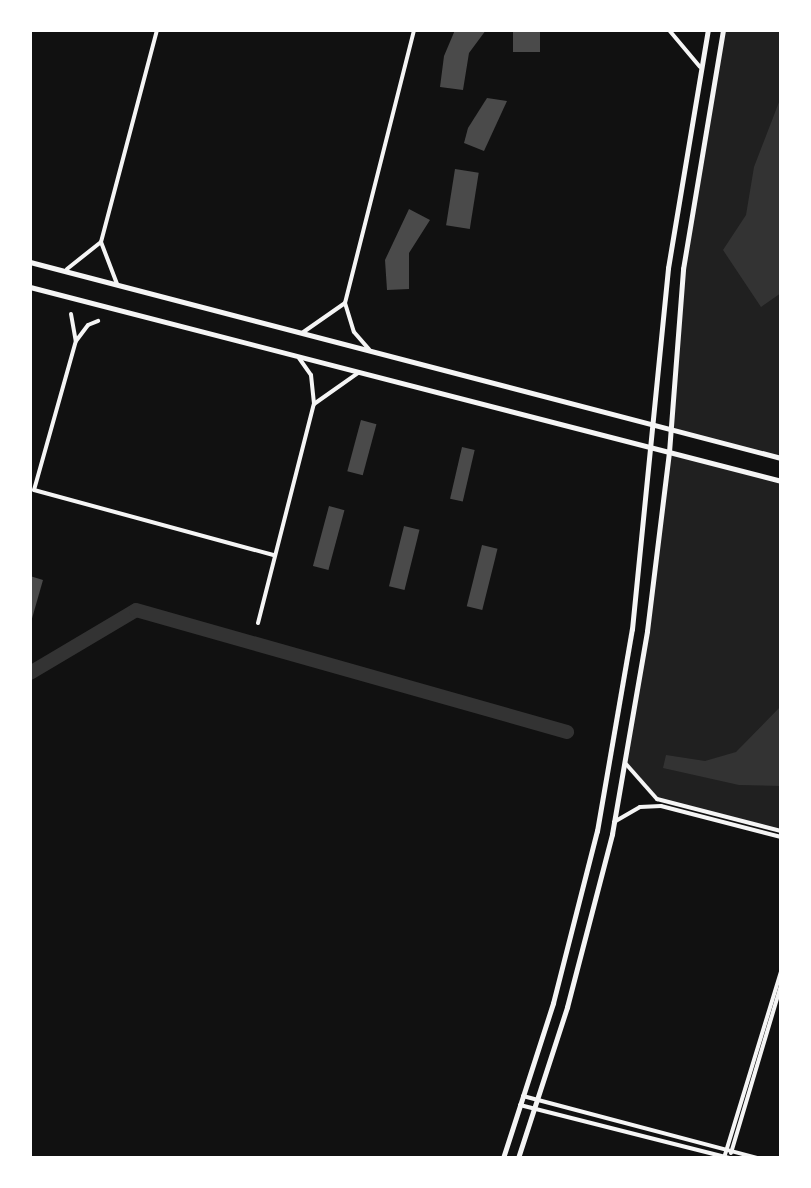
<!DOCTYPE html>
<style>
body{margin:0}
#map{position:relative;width:811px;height:1188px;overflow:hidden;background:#111;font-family:"Golos Text",sans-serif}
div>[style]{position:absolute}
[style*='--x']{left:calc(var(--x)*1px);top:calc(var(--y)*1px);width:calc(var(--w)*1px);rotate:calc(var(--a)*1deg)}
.green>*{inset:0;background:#202020}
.water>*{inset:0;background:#333}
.river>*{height:14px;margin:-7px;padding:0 7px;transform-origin:7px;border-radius:7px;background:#333}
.building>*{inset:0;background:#4a4a4a;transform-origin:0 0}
.minor>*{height:4px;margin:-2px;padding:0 2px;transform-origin:2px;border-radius:2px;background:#f5f5f5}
.tertiary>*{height:4px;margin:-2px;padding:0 2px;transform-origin:2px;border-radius:2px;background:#f5f5f5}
.primary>*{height:5px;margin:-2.5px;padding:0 2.5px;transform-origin:2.5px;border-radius:2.5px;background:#f5f5f5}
span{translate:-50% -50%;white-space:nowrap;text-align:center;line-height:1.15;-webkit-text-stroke:9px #fff;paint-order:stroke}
.frame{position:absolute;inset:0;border:32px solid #fff;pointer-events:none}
</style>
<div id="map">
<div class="green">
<div style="clip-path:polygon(723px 30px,781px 30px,781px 458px,670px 430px,683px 269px)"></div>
<div style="clip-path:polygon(669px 452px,781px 481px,781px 831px,657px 799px,624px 761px,647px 631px)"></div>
</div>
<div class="water">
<div style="clip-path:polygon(781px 97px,781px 293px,761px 307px,723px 250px,746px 215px,754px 167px)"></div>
<div style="clip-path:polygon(781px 706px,781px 786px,739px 785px,663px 768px,666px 755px,705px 761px,736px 752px)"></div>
</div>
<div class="river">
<div style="--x:30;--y:673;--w:123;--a:-30.7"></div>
<div style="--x:136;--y:610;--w:448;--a:15.8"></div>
</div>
<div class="building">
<div style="clip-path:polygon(455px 30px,486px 30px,469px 53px,463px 90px,440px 87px,444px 56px)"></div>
<div style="left:513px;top:30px;width:27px;height:22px"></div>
<div style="clip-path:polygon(487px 98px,507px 101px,484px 151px,464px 143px,468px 128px)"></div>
<div style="left:455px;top:169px;width:24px;height:57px;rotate:9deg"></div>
<div style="clip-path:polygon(409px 209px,430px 220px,409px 253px,409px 289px,387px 290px,385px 260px)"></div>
<div style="left:361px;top:420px;width:16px;height:53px;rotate:15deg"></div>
<div style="left:462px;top:447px;width:13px;height:53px;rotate:13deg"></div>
<div style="left:329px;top:506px;width:16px;height:62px;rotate:15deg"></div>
<div style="left:404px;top:526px;width:16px;height:62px;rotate:14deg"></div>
<div style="left:482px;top:545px;width:16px;height:63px;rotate:14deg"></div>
<div style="clip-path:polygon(30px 576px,43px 580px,31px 622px,30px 622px)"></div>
</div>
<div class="minor">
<div style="--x:34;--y:490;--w:249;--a:15.2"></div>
</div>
<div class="tertiary">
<div style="--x:669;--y:30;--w:48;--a:50"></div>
<div style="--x:101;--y:242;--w:219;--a:-75.2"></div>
<div style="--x:67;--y:269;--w:43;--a:-38.5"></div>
<div style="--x:101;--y:242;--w:45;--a:69.1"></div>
<div style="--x:345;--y:303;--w:282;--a:-75.8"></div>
<div style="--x:71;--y:314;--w:27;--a:80"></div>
<div style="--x:76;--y:341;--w:20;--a:-53"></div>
<div style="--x:88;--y:325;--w:11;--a:-22"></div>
<div style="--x:302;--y:333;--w:52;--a:-34.9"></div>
<div style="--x:345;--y:303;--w:30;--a:73"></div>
<div style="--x:354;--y:332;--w:23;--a:49"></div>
<div style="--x:299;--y:358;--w:21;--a:55"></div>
<div style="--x:311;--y:375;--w:29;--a:84"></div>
<div style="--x:314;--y:404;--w:54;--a:-35.2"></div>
<div style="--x:34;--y:490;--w:155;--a:-74.3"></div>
<div style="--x:258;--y:623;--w:226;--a:-75.7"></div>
<div style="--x:626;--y:764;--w:47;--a:48.5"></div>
<div style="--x:657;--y:799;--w:128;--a:14.5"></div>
<div style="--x:614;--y:822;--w:30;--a:-30"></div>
<div style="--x:640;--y:807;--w:21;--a:-3"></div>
<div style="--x:661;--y:806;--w:124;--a:14.5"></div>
<div style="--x:523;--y:1096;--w:243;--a:14.8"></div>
<div style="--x:520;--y:1105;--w:216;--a:14.2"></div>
<div style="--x:731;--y:1153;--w:175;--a:-73.4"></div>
<div style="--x:724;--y:1158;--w:195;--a:-73"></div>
</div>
<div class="primary">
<div style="--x:30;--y:262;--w:776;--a:14.63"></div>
<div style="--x:30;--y:287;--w:776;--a:14.48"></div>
<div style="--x:503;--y:1158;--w:163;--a:-72.1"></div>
<div style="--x:553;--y:1003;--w:178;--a:-75.7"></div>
<div style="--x:597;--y:831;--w:205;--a:-80.2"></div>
<div style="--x:632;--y:629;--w:363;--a:-84.3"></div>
<div style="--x:668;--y:268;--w:241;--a:-80.5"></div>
<div style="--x:518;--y:1158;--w:159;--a:-72"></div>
<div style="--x:567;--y:1007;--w:179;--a:-75.4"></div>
<div style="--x:612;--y:834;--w:206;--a:-80.2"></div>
<div style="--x:647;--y:631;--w:180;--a:-83"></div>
<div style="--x:669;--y:452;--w:184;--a:-85.6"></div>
<div style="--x:683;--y:269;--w:242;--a:-80.5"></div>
</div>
<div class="frame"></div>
</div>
